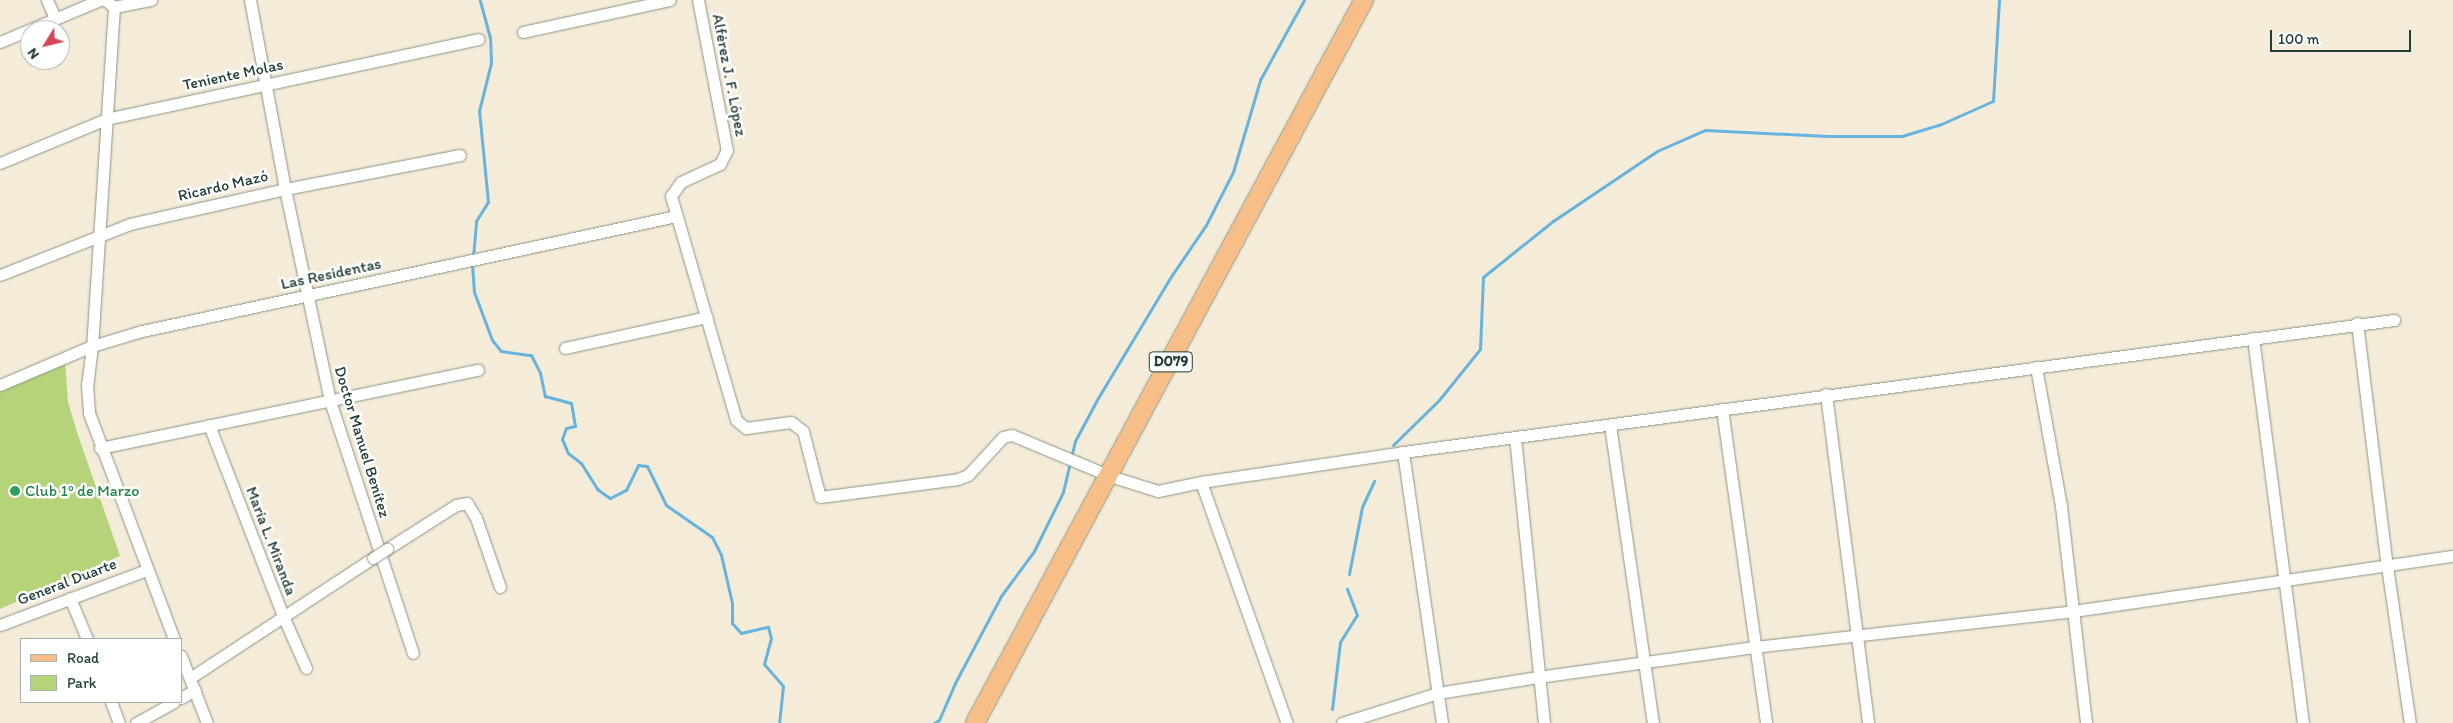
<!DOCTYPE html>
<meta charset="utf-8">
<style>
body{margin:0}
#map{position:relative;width:2453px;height:723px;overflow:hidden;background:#f4ecd8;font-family:Itim,sans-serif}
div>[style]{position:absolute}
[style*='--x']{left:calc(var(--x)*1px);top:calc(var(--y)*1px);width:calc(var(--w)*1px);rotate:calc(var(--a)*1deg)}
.green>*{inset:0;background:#b5d47a}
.stream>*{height:3px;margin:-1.5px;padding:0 1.5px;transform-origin:1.5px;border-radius:1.5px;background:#66b3df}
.roads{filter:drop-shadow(0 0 1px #8a9486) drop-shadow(0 0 1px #8a9486)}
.minor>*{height:11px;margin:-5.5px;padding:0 5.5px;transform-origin:5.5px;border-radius:5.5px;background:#fff}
.primary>*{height:18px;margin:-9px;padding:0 9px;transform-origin:9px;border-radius:9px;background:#f7be88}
.bridges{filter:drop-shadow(0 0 1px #8a9486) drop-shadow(0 0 1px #8a9486)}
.minor-bridge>*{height:11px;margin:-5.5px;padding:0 5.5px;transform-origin:5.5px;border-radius:5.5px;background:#fff}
.dots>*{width:14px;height:14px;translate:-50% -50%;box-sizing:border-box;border:2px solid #fff;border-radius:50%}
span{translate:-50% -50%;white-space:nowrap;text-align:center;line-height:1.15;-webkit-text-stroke:5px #fff;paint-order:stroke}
.shield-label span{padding:1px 4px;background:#fff;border:1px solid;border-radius:4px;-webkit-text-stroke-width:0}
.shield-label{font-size:15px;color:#1f3d34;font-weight:700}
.street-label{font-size:16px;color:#1f3d34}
.leisure-label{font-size:16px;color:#27864d}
.left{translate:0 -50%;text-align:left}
.legend{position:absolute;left:20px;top:638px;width:162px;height:65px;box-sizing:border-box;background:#fff;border:1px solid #a5b1ae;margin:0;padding:6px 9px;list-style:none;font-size:15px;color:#1f3d34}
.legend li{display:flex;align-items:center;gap:10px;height:25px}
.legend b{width:25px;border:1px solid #a5b1ae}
.north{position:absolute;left:20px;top:20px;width:50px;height:50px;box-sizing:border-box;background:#fff;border:1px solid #a5b1ae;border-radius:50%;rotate:234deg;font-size:14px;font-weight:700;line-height:20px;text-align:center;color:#1f3d34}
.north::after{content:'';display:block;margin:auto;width:18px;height:22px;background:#d1495b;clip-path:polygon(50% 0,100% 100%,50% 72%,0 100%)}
.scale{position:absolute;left:2270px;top:30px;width:141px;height:22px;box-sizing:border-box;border:2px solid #1f3d34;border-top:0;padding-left:6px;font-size:15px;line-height:18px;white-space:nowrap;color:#1f3d34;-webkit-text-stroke:4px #fff;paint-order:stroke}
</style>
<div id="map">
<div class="green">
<div style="clip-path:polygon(65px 360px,68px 402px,77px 432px,120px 556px,0 609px,0 389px)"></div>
</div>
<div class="stream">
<div style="--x:473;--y:257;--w:36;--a:-85"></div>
<div style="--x:476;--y:221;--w:22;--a:-58"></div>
<div style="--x:488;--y:202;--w:91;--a:-95.6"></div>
<div style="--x:479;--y:111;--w:49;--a:-76"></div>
<div style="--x:491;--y:63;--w:25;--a:-92"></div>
<div style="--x:490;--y:38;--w:39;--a:-105"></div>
<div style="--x:472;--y:264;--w:28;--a:86"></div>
<div style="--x:474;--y:292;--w:51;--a:69.4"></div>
<div style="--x:492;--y:340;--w:14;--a:51"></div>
<div style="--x:501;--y:351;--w:30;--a:8"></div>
<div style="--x:531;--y:355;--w:20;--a:63"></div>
<div style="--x:540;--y:373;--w:24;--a:78"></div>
<div style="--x:545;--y:396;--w:27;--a:15"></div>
<div style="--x:571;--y:403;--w:23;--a:80"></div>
<div style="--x:575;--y:426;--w:9;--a:167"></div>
<div style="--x:566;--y:428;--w:12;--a:110"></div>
<div style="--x:562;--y:439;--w:15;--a:67"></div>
<div style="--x:568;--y:453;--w:16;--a:38"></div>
<div style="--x:581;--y:463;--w:31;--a:58"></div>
<div style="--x:597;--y:489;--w:16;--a:35"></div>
<div style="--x:610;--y:498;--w:18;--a:-27"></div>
<div style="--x:626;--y:490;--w:28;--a:-64"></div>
<div style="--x:638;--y:465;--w:9;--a:6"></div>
<div style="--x:647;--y:466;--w:43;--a:64"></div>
<div style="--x:666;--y:505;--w:56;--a:34.8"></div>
<div style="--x:712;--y:537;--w:20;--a:63"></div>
<div style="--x:721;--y:555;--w:49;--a:77.1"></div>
<div style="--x:732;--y:603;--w:20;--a:90"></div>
<div style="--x:732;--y:623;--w:13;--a:48"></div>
<div style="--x:741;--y:633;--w:28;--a:-13"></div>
<div style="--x:768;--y:627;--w:11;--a:75"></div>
<div style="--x:771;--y:638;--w:27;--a:105"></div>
<div style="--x:764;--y:664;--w:29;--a:49"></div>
<div style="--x:783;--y:686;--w:37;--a:96"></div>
<div style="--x:1393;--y:445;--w:64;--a:-44.4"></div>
<div style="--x:1439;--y:400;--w:65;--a:-51.2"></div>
<div style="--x:1480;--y:349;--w:72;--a:-87.6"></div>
<div style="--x:1483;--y:277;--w:90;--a:-38.7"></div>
<div style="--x:1553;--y:221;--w:125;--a:-33.9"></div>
<div style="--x:1657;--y:151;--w:52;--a:-23.6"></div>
<div style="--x:1705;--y:130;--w:123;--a:2.8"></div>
<div style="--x:1828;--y:136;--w:74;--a:0"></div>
<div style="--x:1902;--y:136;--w:39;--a:-17"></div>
<div style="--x:1939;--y:125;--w:59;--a:-24"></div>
<div style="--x:1993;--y:101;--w:101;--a:-86.6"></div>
<div style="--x:1349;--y:574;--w:68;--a:-79"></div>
<div style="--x:1362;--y:507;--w:29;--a:-65"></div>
<div style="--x:1332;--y:709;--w:67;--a:-83.2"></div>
<div style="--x:1340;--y:642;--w:32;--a:-58"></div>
<div style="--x:1357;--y:615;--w:28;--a:-111"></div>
<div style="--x:934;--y:723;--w:6;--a:-31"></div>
<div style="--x:939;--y:720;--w:40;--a:-66.6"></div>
<div style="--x:955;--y:683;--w:98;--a:-62.1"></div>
<div style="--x:1001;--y:596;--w:56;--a:-53.7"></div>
<div style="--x:1034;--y:551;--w:66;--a:-63.8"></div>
<div style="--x:1063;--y:492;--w:52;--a:-76.8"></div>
<div style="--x:1075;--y:441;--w:49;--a:-61.9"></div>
<div style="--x:1098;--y:398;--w:144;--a:-59"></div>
<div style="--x:1172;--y:275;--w:60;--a:-55.8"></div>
<div style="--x:1206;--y:225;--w:59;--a:-63"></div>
<div style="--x:1233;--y:172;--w:96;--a:-73.6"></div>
<div style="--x:1260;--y:80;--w:91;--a:-61.2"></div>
</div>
<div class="roads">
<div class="minor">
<div style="--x:47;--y:0;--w:20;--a:66"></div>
<div style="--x:105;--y:0;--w:11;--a:38"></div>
<div style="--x:114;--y:7;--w:340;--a:93.7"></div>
<div style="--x:92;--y:346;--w:38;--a:97"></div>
<div style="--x:87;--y:384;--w:29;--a:86"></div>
<div style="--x:89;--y:413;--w:241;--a:69.4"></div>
<div style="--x:250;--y:0;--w:192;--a:79.5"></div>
<div style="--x:285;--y:189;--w:217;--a:78"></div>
<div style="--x:330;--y:401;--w:265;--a:71.8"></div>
<div style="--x:698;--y:0;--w:153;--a:79.1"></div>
<div style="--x:727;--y:150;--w:16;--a:117"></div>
<div style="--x:720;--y:164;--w:43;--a:155.2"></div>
<div style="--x:681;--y:182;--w:17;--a:126"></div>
<div style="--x:671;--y:196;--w:233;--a:73.8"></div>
<div style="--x:736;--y:420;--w:13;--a:39"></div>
<div style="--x:746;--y:428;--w:45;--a:-7.6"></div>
<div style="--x:791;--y:422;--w:15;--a:37"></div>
<div style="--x:803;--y:431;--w:68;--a:75.6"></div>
<div style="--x:820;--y:497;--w:139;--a:-7.4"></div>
<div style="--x:958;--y:479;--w:11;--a:-22"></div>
<div style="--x:968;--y:475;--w:52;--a:-47.4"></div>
<div style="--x:1003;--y:437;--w:9;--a:-13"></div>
<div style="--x:1012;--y:435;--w:106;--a:22.7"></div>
<div style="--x:1110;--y:476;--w:50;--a:17.4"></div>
<div style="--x:1158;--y:491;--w:44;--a:-11.8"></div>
<div style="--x:1201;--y:482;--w:204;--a:-8.4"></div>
<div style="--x:1403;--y:452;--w:1000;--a:-7.59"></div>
<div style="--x:114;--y:7;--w:38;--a:-11"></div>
<div style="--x:523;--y:32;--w:150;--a:-12.3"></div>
<div style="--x:0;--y:42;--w:108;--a:-22.8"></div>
<div style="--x:0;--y:163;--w:115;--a:-22.5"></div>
<div style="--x:106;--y:119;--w:381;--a:-12.1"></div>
<div style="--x:0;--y:275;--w:140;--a:-21.4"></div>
<div style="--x:130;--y:224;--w:159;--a:-12.7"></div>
<div style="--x:285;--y:189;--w:178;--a:-11"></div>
<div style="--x:2357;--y:323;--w:245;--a:83"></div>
<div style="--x:2387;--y:566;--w:159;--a:81.7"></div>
<div style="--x:2253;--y:338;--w:388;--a:82.6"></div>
<div style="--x:565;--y:348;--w:145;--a:-12.3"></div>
<div style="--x:2036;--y:367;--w:141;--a:79.8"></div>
<div style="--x:2061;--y:506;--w:218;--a:83.4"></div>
<div style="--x:0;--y:385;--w:100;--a:-23"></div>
<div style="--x:92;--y:346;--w:52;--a:-16.7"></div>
<div style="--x:142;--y:331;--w:546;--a:-12.15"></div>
<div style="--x:1826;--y:394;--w:332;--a:82.7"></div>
<div style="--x:1722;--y:409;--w:317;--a:82"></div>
<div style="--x:209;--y:425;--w:205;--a:68.8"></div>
<div style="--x:283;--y:616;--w:57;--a:66.1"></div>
<div style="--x:1610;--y:425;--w:301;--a:81.8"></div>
<div style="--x:1515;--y:437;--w:287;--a:84.2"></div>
<div style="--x:100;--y:448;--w:386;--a:-11.7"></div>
<div style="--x:1403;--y:452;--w:274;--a:81.8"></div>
<div style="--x:1201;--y:482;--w:256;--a:70.4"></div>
<div style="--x:387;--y:549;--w:82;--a:-32.5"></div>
<div style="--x:456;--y:505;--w:11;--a:-10"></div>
<div style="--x:467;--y:503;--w:17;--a:59"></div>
<div style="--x:476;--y:518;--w:73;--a:70.8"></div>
<div style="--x:70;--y:598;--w:44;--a:67.5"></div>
<div style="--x:0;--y:625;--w:156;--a:-20.6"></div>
<div style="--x:181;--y:656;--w:72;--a:68.8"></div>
<div style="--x:190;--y:678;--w:219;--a:-33.3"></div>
<div style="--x:181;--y:698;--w:16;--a:-30"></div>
<div style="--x:111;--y:702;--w:22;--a:69"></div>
<div style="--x:136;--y:723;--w:43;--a:-28.9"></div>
<div style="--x:1342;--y:723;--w:101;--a:-17.4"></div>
<div style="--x:1438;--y:693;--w:101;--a:-9.1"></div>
<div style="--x:1538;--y:677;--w:218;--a:-7.9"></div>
<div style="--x:1754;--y:647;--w:322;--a:-6.4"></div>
<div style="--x:2074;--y:611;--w:383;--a:-8.3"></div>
</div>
<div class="primary">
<div style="--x:975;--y:723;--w:821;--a:-61.72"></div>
</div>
</div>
<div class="bridges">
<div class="minor-bridge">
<div style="--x:373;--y:558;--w:17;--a:-33"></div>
</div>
</div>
<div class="dots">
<div style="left:15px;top:491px;background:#2e9e5b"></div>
</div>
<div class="shield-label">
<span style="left:1171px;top:362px">D079</span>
</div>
<div class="street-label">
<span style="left:233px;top:75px;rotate:-12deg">Teniente Molas</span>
<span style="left:729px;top:75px;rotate:79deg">Alférez J. F. López</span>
<span style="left:223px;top:186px;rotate:-13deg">Ricardo Mazó</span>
<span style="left:331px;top:274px;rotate:-12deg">Las Residentas</span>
<span style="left:362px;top:442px;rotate:73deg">Doctor Manuel Benítez</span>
<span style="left:271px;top:541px;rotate:69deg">María L. Miranda</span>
<span style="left:67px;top:582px;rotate:-21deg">General Duarte</span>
</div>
<div class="leisure-label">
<span class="left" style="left:25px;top:491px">Club 1º de Marzo</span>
</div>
<ul class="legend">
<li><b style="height:6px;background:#f7be88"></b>Road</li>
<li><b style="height:14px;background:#b5d47a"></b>Park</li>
</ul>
<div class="north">N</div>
<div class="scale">100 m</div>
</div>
